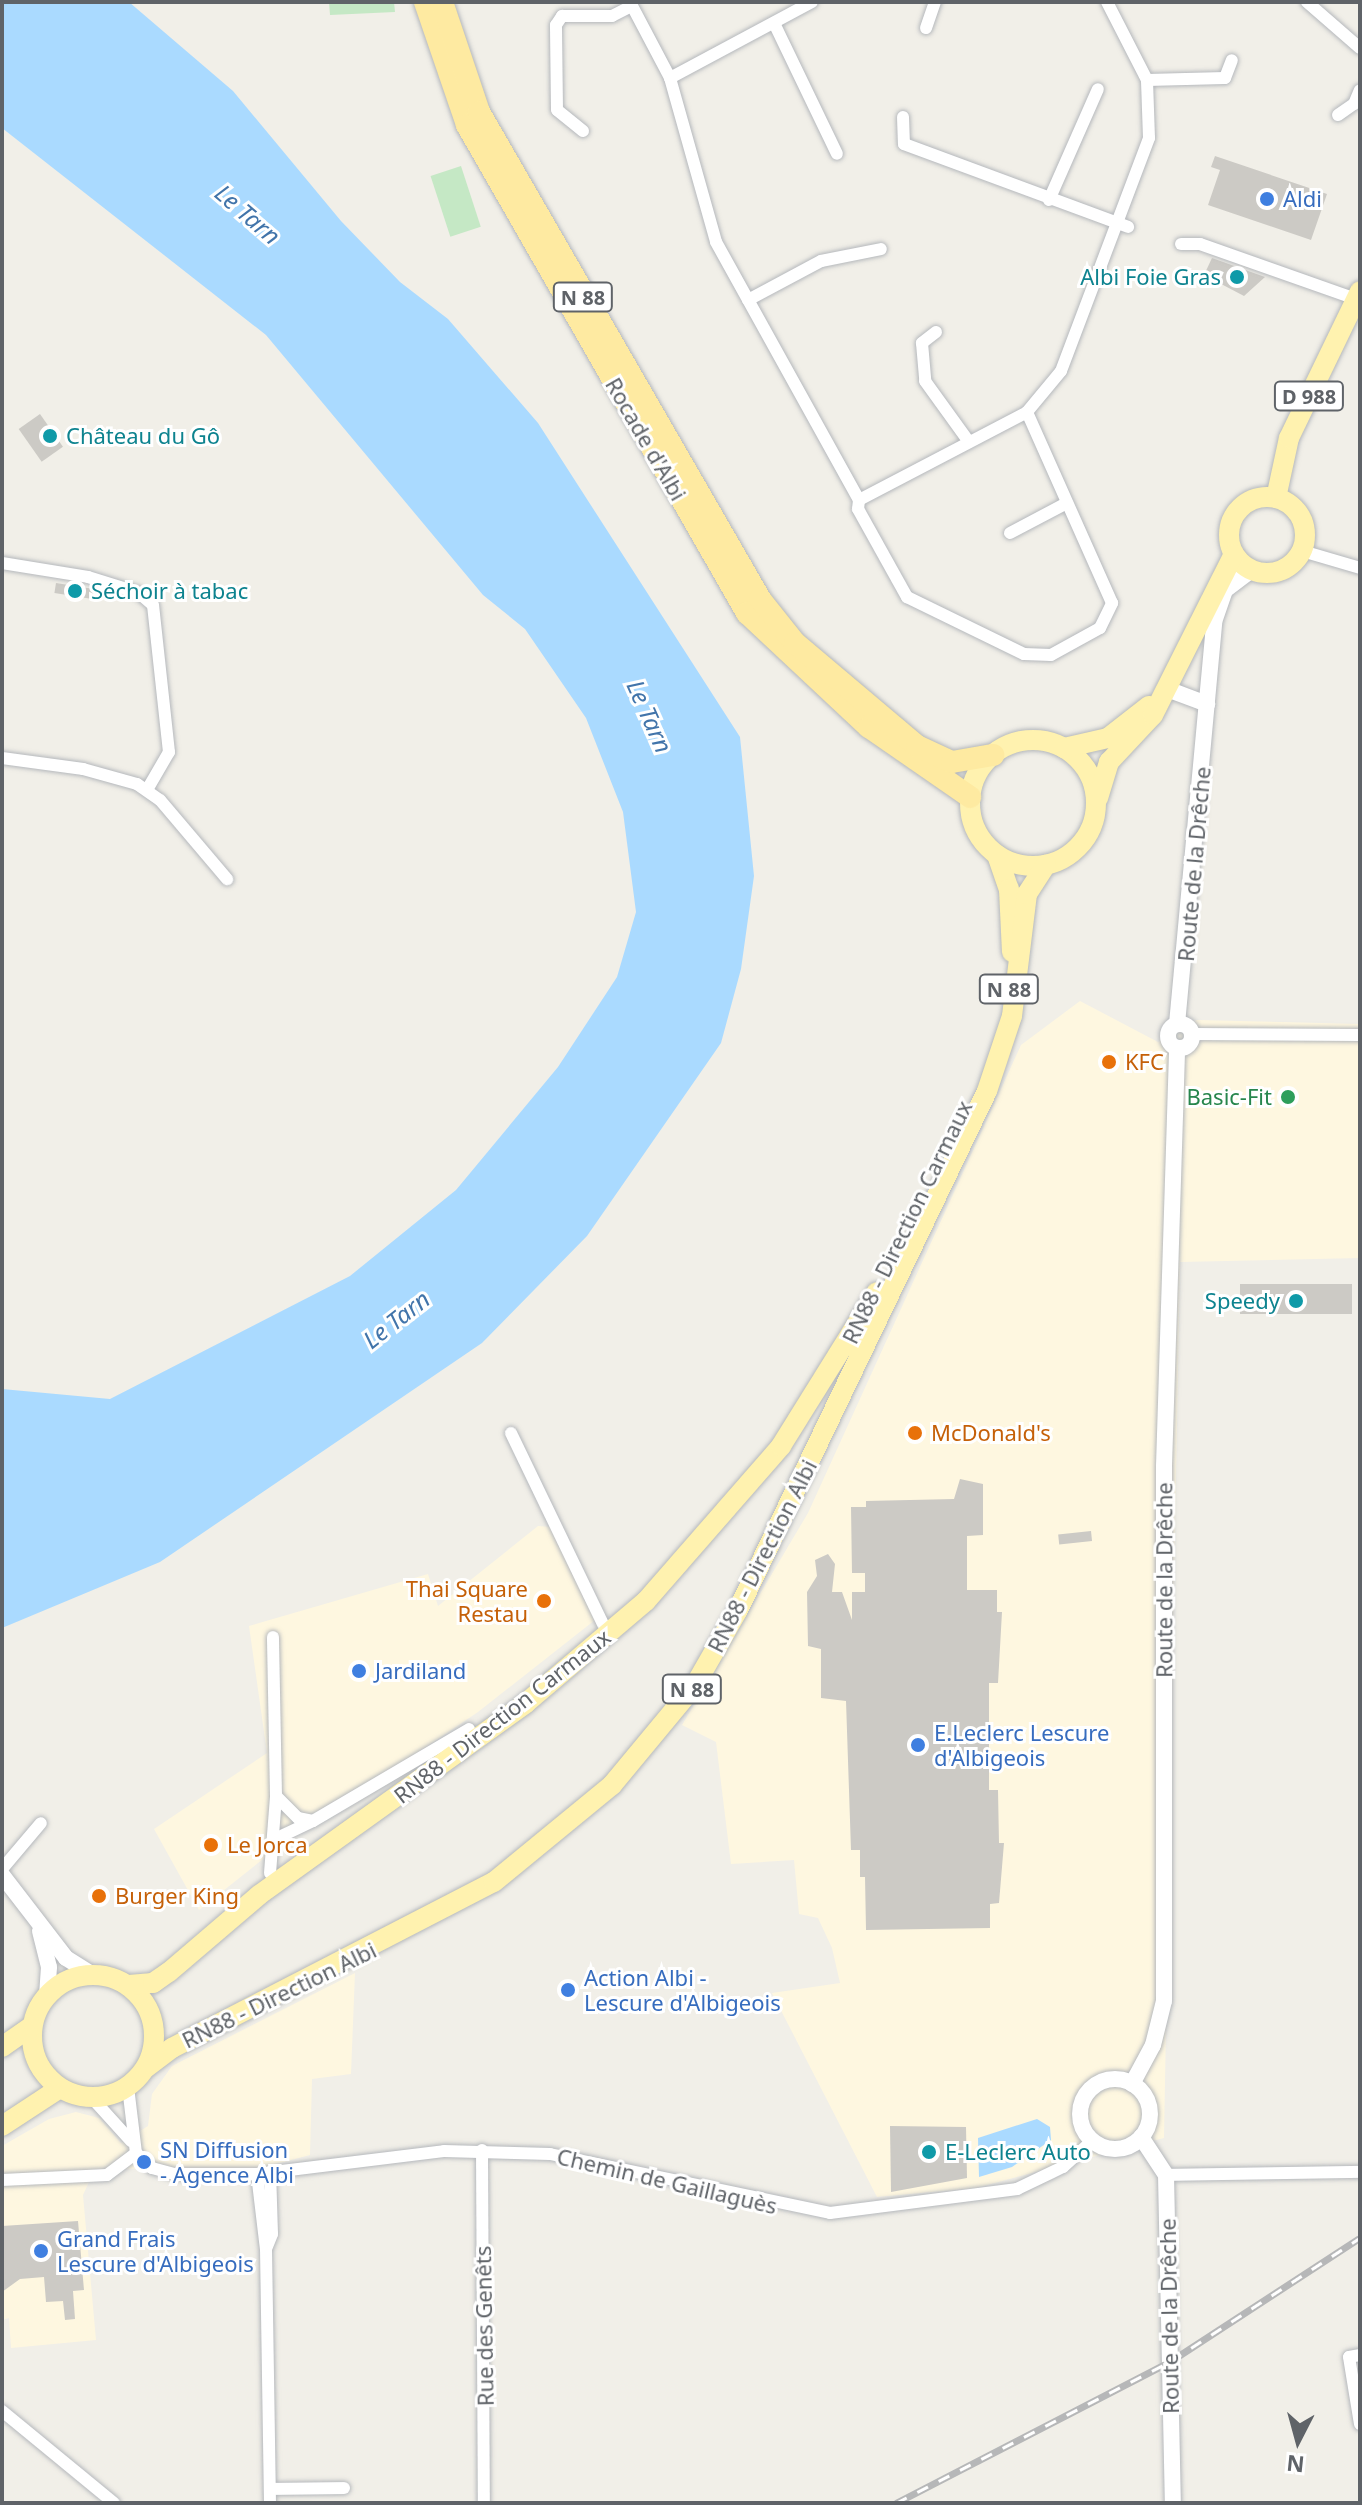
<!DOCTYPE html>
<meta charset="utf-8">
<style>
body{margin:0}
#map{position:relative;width:1362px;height:2505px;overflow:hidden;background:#f1efe8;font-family:"Noto Sans",sans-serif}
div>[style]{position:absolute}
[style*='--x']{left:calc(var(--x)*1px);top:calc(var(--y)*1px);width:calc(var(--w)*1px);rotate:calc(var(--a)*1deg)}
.commercial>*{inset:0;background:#fef7e0}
.green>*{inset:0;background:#c5e8c5;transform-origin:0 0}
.water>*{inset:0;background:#aadaff}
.building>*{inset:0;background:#cccac5;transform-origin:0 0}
.roads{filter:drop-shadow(0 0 2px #b5b8bc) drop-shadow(0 0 2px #b5b8bc)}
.minor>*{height:12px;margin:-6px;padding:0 6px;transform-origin:6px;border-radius:6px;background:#fff}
.tertiary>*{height:16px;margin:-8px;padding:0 8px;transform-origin:8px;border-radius:8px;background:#fff}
.tertiary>.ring{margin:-8px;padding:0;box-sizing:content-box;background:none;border:16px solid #fff;border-radius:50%}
.primary>*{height:20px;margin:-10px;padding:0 10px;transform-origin:10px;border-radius:10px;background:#fff2af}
.primary>.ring{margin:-10px;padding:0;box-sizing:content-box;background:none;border:20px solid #fff2af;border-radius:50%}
.trunk>*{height:22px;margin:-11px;padding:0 11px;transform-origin:11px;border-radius:11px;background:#feeaa1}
.rail>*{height:7px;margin-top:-3.5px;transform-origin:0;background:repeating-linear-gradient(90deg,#fff 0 12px,#b6b7b8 0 24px);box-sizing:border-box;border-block:2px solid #b6b7b8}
.dots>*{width:22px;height:22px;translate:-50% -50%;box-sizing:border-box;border:4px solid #fff;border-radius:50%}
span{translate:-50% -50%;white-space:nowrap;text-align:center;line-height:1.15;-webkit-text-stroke:6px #fff;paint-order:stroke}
.shield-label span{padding:2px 6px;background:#fff;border:2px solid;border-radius:6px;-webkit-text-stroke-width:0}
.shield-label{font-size:20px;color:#5f6368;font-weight:700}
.shop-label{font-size:22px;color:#366cbe}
.left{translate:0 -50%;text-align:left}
.culture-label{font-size:22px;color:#0d838f}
.right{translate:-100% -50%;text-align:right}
.street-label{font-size:22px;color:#5f6368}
.food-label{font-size:22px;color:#c56008}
.leisure-label{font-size:22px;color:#27864d}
.water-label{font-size:24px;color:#4174aa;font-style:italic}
.frame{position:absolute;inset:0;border:4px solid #5f6368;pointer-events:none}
.north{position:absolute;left:1258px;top:2401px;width:80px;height:80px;-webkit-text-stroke:6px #fff;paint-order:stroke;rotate:186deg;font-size:22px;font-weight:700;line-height:32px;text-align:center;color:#5f6368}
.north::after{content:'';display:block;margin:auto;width:28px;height:36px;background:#5f6368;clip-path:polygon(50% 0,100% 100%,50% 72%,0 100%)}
</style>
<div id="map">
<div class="commercial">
<div style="clip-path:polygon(1080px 1001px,1158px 1042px,1196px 1020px,1360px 1024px,1360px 1258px,1180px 1262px,1164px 2138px,976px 2188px,877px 2197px,772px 1993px,840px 1983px,832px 1948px,818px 1918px,799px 1914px,794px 1860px,731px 1864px,716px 1742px,682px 1725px,808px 1513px,1021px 1045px)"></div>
<div style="clip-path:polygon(538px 1526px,551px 1527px,595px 1620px,478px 1712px,282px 1844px,199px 1910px,154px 1829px,267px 1753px,249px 1626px,428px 1574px,438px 1606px)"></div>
<div style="clip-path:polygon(355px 1973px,351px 2074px,312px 2079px,310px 2155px,261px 2168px,95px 2169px,83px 2195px,96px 2340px,11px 2348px,9px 2318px,2px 2320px,2px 2146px,49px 2119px,76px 2112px,99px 2118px,121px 2143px,148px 2126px,152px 2094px,172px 2066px)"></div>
</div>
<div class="green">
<div style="clip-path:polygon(329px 2px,394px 2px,395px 12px,330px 15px)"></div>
<div style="left:461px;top:166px;width:64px;height:32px;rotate:72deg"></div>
</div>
<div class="water">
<div style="clip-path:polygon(2px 2px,129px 2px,233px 91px,341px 221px,400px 282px,448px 319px,538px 423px,740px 737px,754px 876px,741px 969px,721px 1043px,587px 1236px,482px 1343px,160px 1562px,2px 1628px,2px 1389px,110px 1399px,350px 1276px,456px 1190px,558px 1067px,617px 977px,636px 912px,623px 812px,586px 718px,525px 629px,483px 595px,266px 335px,2px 128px)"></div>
<div style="clip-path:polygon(1037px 2119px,1050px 2127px,1051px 2140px,1012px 2167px,979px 2177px,978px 2138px)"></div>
</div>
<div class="building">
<div style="clip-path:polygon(1215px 156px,1327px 194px,1311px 240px,1208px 205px,1220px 170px,1211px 167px)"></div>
<div style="clip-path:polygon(1212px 258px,1265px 277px,1244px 296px,1204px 275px)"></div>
<div style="left:40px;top:414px;width:40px;height:26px;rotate:55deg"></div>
<div style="left:56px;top:583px;width:40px;height:10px;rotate:9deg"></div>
<div style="left:1352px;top:1284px;width:30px;height:112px;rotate:90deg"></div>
<div style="clip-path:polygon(960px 1479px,983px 1484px,983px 1535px,967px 1536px,967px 1590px,997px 1590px,997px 1612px,1002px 1612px,998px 1683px,989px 1683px,989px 1790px,998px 1790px,999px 1843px,1004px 1843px,999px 1903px,990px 1904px,990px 1928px,866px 1930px,865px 1877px,860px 1877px,860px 1850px,851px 1850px,846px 1701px,821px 1698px,821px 1649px,808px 1646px,807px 1592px,817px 1576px,815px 1560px,828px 1554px,835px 1564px,832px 1592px,842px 1592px,852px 1620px,852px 1592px,865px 1592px,865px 1573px,852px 1573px,851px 1507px,866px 1507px,866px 1501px,954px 1499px)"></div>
<div style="left:1091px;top:1531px;width:10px;height:33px;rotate:84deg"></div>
<div style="clip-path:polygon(890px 2126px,966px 2127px,967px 2178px,891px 2192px)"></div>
<div style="clip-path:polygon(78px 2221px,84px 2290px,73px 2291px,75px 2319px,65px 2320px,63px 2301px,46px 2302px,44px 2277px,20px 2279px,2px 2292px,2px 2226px)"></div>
</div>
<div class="roads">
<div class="minor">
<div style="--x:630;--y:2;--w:86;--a:62.2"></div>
<div style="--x:670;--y:78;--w:170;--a:74.3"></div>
<div style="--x:716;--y:242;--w:295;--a:61"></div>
<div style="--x:1307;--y:2;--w:70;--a:41"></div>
<div style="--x:774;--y:23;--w:145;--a:64.3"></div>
<div style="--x:926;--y:28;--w:28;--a:-71"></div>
<div style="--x:670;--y:78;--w:161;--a:-28.2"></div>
<div style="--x:1147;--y:80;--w:78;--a:-1.5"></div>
<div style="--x:1225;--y:78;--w:19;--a:-69"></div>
<div style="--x:1338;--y:115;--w:19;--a:-35"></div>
<div style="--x:1354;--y:104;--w:15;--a:-67"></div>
<div style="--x:903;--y:117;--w:27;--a:88"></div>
<div style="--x:904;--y:144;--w:239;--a:20.3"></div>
<div style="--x:583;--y:131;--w:33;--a:-141"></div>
<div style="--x:557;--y:110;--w:85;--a:-90.7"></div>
<div style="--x:556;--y:25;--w:11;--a:-56"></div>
<div style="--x:562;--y:16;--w:50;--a:0"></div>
<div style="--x:612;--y:16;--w:22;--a:-27"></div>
<div style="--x:1049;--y:200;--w:121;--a:-66.2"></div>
<div style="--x:1181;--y:244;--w:19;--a:0"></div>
<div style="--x:1200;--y:244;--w:165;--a:19.4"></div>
<div style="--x:748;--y:300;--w:83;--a:-28.1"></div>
<div style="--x:821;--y:261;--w:61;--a:-11.3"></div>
<div style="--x:936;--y:332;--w:18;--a:142"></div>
<div style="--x:922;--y:343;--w:38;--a:85"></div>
<div style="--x:925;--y:381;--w:75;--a:54.2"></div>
<div style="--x:859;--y:500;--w:190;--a:-27.6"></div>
<div style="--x:1027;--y:412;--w:53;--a:-50.3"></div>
<div style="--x:1061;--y:371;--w:249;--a:-69.3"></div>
<div style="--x:1149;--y:138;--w:58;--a:-92"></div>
<div style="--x:1147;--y:80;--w:88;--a:-117.1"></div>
<div style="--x:859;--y:500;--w:9;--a:96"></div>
<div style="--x:858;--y:509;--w:101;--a:60.9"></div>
<div style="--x:907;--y:597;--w:130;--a:26"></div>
<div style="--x:1024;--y:654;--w:27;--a:2"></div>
<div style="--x:1051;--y:655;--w:56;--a:-28.9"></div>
<div style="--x:1100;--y:628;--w:28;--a:-64"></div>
<div style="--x:1112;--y:603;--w:209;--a:-114"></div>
<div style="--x:1010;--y:533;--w:64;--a:-27.8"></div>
<div style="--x:1302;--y:551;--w:60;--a:16.3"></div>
<div style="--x:2;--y:563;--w:87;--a:9.2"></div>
<div style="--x:88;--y:577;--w:53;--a:17.4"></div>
<div style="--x:139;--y:593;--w:18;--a:41"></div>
<div style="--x:153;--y:605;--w:148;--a:83.8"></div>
<div style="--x:169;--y:752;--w:44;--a:120.1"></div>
<div style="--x:2;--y:758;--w:82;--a:7.7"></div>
<div style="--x:83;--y:769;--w:56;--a:15.5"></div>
<div style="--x:137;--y:784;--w:28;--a:35"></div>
<div style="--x:160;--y:800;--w:104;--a:49.7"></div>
<div style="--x:1192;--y:1034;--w:168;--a:0.3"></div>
<div style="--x:511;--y:1433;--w:212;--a:64.3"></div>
<div style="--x:276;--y:1796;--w:31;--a:45"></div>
<div style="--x:298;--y:1818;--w:15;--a:11"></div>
<div style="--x:313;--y:1821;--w:181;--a:-30.5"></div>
<div style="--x:273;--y:1840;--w:44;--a:-25.4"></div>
<div style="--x:2;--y:1869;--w:60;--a:-49.7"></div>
<div style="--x:270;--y:1873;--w:77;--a:-85.5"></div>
<div style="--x:276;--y:1796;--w:159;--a:-91.1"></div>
<div style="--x:128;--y:2087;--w:66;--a:83.1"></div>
<div style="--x:136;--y:2153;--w:22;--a:43"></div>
<div style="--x:152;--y:2168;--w:24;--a:15"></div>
<div style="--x:175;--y:2174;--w:82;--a:0"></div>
<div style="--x:257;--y:2174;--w:188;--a:-7"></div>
<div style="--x:444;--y:2151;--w:106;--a:1.6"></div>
<div style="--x:550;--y:2154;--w:286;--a:11.9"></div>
<div style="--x:830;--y:2213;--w:189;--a:-7.3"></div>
<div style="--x:1017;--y:2189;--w:51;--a:-25.6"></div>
<div style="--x:1063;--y:2167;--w:39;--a:-42"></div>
<div style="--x:92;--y:2098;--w:58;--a:47.8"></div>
<div style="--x:482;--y:2150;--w:353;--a:89.7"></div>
<div style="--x:257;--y:2174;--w:76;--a:83.2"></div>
<div style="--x:266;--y:2249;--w:16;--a:-68"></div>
<div style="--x:272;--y:2234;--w:62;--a:-91.8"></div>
<div style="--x:1166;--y:2175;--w:194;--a:-0.9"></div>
<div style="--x:2;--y:2180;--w:105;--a:-2.7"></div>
<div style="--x:107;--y:2175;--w:36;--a:-37"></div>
<div style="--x:266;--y:2249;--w:254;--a:89.1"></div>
<div style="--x:1360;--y:2355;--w:11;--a:170"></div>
<div style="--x:1349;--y:2357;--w:68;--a:80.7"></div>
<div style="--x:2;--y:2411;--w:145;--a:39.4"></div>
<div style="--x:272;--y:2489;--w:72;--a:-0.8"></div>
</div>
<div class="tertiary">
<div style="--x:1167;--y:689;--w:43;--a:20.6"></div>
<div class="ring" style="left:1168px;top:1024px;width:8px;height:8px"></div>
<div style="--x:1177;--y:1024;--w:404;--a:-84.7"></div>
<div style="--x:1214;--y:622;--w:34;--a:-71"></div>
<div style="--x:1225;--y:590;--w:31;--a:-37"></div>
<div style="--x:2;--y:1875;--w:105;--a:52.4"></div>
<div style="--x:66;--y:1958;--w:31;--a:32"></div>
<div style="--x:40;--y:1931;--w:37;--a:76"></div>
<div style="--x:49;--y:1967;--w:27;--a:94"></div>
<div class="ring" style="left:1080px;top:2079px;width:54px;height:54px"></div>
<div style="--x:1132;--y:2084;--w:44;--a:-61.7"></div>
<div style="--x:1153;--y:2045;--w:45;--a:-76"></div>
<div style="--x:1164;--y:2001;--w:535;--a:-90"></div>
<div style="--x:1164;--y:1466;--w:418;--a:-88.2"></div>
<div style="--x:1141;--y:2137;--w:45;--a:56.7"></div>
<div style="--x:1166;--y:2175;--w:328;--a:88.8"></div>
</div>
<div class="primary">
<div class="ring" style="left:1229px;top:497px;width:56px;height:56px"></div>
<div style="--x:1276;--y:498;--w:61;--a:-77.8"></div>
<div style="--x:1289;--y:438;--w:163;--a:-64.2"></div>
<div class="ring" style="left:970px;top:740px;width:106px;height:106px"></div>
<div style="--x:1064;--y:748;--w:45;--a:-12.8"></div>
<div style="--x:1108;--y:738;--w:52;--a:-38"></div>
<div style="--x:1098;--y:798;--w:38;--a:-73"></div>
<div style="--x:1109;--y:762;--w:64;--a:-46.9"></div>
<div style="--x:1153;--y:715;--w:180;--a:-63.3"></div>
<div style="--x:997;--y:855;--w:36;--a:71"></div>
<div style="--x:1009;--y:889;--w:63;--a:87.3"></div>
<div class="ring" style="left:32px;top:1975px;width:102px;height:102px"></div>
<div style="--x:129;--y:1985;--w:24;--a:-5"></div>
<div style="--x:153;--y:1983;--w:19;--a:-35"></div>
<div style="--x:169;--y:1972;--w:118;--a:-40.5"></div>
<div style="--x:259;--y:1895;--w:329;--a:-35.7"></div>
<div style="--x:526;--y:1703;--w:157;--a:-40.4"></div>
<div style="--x:646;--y:1601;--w:206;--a:-48.9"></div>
<div style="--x:781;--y:1446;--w:181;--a:-58.1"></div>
<div style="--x:2;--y:2047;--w:35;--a:-35"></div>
<div style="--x:147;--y:2067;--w:31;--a:-37"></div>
<div style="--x:172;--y:2048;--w:362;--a:-27.3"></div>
<div style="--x:494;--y:1882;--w:153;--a:-39.4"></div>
<div style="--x:612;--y:1785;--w:130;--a:-50.3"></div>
<div style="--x:695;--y:1685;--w:86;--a:-60.2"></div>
<div style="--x:738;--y:1610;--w:576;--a:-64.37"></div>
<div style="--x:987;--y:1091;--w:79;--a:-71.6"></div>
<div style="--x:1012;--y:1016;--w:123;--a:-83"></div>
<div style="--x:1027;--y:894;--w:35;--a:-57"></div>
<div style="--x:2;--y:2126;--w:69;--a:-33.2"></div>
</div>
<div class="trunk">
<div style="--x:425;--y:2;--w:130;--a:71.1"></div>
<div style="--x:467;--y:125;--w:563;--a:60.15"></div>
<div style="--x:747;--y:613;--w:167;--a:43.1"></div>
<div style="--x:869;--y:727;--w:123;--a:34.7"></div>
<div style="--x:442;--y:2;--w:116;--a:71.4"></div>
<div style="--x:479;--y:112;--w:562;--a:60.01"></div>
<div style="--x:760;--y:599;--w:56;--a:51.5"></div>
<div style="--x:795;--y:643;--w:160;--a:40.2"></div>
<div style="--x:917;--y:746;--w:38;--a:25"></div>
<div style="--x:952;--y:762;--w:42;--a:-9.7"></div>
</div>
</div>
<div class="rail">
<div style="--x:896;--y:2503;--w:309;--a:-27.3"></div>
<div style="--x:1171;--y:2361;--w:225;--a:-33.1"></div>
</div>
<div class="dots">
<div style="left:1267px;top:199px;background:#3f7fe0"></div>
<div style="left:1237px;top:277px;background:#0f9aa8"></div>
<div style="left:50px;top:436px;background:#0f9aa8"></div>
<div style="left:75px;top:591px;background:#0f9aa8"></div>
<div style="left:1109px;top:1062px;background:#e8710a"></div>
<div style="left:1288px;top:1097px;background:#2e9e5b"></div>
<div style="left:1296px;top:1301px;background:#0f9aa8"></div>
<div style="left:915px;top:1433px;background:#e8710a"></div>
<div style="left:544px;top:1601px;background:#e8710a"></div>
<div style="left:359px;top:1671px;background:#3f7fe0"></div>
<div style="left:918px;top:1745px;background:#3f7fe0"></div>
<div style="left:211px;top:1845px;background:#e8710a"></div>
<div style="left:99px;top:1896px;background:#e8710a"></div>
<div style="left:568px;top:1990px;background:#3f7fe0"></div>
<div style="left:929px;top:2152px;background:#0f9aa8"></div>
<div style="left:144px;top:2162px;background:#3f7fe0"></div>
<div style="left:41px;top:2251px;background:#3f7fe0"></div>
</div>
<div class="shield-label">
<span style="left:583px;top:297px">N 88</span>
<span style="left:1309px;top:396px">D 988</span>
<span style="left:1009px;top:989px">N 88</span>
<span style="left:692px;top:1689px">N 88</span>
</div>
<div class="shop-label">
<span class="left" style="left:1283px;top:199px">Aldi</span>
<span class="left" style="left:375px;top:1671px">Jardiland</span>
<span class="left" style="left:934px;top:1745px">E.Leclerc Lescure<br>d'Albigeois</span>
<span class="left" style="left:584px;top:1990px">Action Albi -<br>Lescure d'Albigeois</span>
<span class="left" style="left:160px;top:2162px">SN Diffusion<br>- Agence Albi</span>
<span class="left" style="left:57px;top:2251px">Grand Frais<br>Lescure d'Albigeois</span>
</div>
<div class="culture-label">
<span class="right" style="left:1221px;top:277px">Albi Foie Gras</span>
<span class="left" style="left:66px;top:436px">Château du Gô</span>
<span class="left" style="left:91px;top:591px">Séchoir à tabac</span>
<span class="right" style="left:1280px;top:1301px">Speedy</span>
<span class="left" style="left:945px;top:2152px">E-Leclerc Auto</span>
</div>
<div class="street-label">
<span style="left:646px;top:439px;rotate:60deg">Rocade d'Albi</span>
<span style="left:1194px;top:864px;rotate:-85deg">Route de la Drêche</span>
<span style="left:907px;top:1222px;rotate:-64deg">RN88 - Direction Carmaux</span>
<span style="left:762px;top:1556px;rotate:-63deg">RN88 - Direction Albi</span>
<span style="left:1164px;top:1580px;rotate:-90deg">Route de la Drêche</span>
<span style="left:502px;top:1716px;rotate:-38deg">RN88 - Direction Carmaux</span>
<span style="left:279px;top:1995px;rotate:-26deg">RN88 - Direction Albi</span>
<span style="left:667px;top:2181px;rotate:13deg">Chemin de Gaillaguès</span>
<span style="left:1169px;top:2316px;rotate:-91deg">Route de la Drêche</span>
<span style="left:484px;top:2326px;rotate:-91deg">Rue des Genêts</span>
</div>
<div class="food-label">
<span class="left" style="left:1125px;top:1062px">KFC</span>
<span class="left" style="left:931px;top:1433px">McDonald's</span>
<span class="right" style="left:528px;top:1601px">Thai Square<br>Restau</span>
<span class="left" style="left:227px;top:1845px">Le Jorca</span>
<span class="left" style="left:115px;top:1896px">Burger King</span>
</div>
<div class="leisure-label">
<span class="right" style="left:1272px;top:1097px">Basic-Fit</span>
</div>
<div class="water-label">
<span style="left:248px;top:214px;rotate:41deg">Le Tarn</span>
<span style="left:650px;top:716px;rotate:66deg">Le Tarn</span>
<span style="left:396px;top:1319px;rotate:-38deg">Le Tarn</span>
</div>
<div class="frame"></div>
<div class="north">N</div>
</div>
